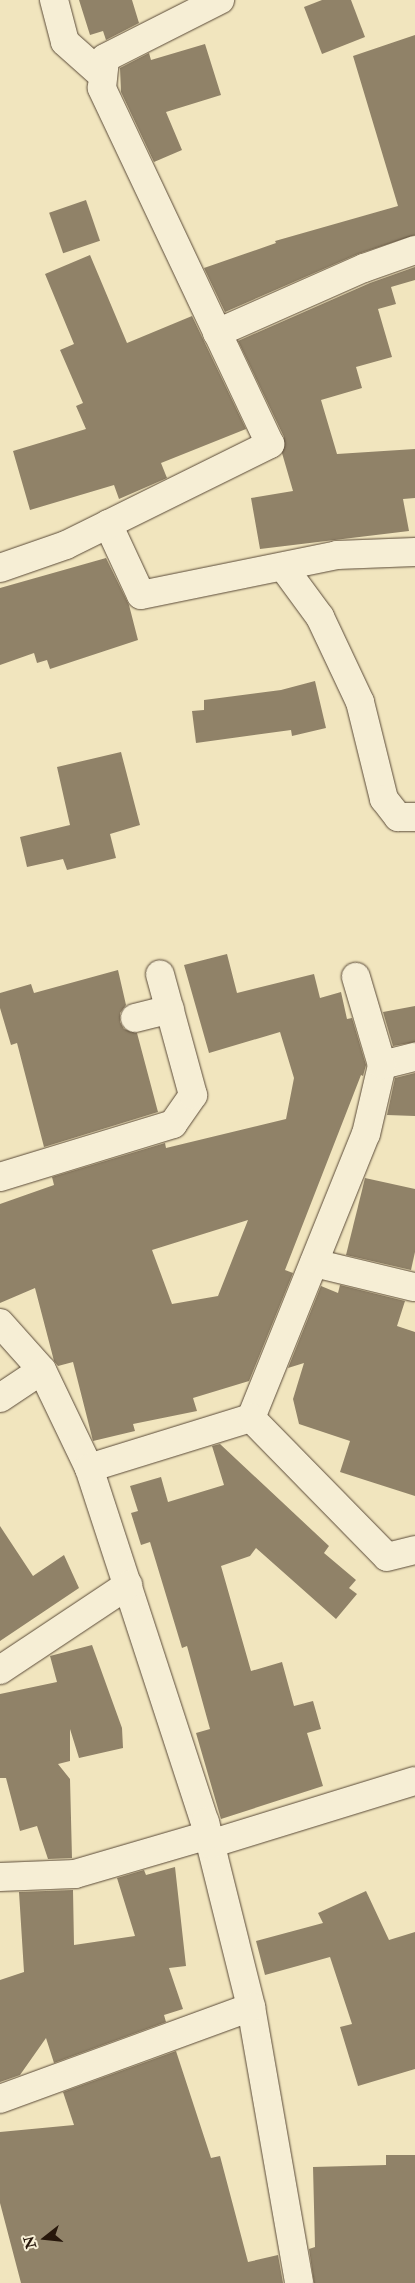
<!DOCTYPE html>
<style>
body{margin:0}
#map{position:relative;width:415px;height:2283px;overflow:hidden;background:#f1e5be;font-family:"IM FELL Double Pica",serif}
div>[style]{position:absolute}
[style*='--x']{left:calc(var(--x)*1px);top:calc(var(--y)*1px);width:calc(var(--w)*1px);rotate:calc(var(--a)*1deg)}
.building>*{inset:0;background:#908268;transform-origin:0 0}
.roads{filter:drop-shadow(0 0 1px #5a4a38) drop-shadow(0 0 1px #5a4a38)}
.street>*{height:28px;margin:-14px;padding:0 14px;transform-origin:14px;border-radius:14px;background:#f6eed5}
span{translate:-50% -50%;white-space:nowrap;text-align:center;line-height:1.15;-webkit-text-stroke:5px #f6eed5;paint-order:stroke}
.north{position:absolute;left:20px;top:2213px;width:50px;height:50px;-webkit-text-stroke:4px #f6eed5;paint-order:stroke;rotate:254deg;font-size:14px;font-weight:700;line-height:20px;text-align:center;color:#27170b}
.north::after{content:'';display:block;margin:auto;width:18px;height:22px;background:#27170b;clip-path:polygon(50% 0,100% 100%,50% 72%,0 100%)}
</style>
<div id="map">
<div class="building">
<div style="clip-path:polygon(79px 0,132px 0,139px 23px,106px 40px,103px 31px,90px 35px)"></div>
<div style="clip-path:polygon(322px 0,351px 0,365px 37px,322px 54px,304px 7px)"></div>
<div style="clip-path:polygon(415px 35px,415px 235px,358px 254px,225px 312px,204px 268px,276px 243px,275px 241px,398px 206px,353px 56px)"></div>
<div style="clip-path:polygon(205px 44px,221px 95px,166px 112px,182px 150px,154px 162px,121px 92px,120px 68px,149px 53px,151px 60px)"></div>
<div style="left:86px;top:200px;width:43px;height:39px;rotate:71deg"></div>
<div style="clip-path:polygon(90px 255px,127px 343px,192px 316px,246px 429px,161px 463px,167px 478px,119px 499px,114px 485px,30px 510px,13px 451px,86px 429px,76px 406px,83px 403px,60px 350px,74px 344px,45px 274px)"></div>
<div style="clip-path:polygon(415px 267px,415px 280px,391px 287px,396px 304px,378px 309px,392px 357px,356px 367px,362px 388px,321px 400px,337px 454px,415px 449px,415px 498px,403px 499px,409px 531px,260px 549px,251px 498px,293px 491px,282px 453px,284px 437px,238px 341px,370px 283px)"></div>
<div style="clip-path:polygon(106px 558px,129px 605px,138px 640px,50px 669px,47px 660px,37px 663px,34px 653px,0 665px,0 588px)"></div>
<div style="clip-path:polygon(315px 681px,326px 728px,292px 736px,291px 730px,196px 743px,192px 711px,204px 710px,204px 700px,281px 690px)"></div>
<div style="clip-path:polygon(121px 752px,140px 825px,110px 834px,116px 858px,67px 870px,63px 859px,27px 867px,20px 837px,70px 825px,57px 767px)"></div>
<div style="clip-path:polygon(evenodd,227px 954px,237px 993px,314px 974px,320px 998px,341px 992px,347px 1019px,352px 1018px,366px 1065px,363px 1076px,361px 1075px,285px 1270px,293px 1273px,249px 1381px,193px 1398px,197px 1411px,133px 1424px,135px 1431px,93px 1441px,73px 1362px,58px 1366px,54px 1361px,35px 1288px,0 1303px,0 1204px,54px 1185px,52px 1177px,165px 1143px,166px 1148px,286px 1119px,294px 1078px,280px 1032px,209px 1053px,184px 965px,227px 954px,248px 1220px,218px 1296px,172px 1304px,152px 1250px,248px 1220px)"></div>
<div style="clip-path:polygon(118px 970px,126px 1005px,120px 1013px,120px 1022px,124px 1029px,137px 1033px,158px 1112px,44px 1147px,17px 1043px,11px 1045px,0 1008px,0 993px,31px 984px,34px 993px)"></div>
<div style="clip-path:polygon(415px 1006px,415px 1042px,393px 1046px,383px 1012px)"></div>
<div style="clip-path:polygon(415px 1073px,415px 1116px,387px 1115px,395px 1078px)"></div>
<div style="clip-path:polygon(365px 1178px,415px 1189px,415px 1252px,411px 1270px,346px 1255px)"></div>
<div style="clip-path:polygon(340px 1285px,405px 1301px,397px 1326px,415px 1332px,415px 1496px,340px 1472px,350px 1441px,299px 1424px,293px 1399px,304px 1363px,288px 1368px,321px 1286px,338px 1293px)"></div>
<div style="clip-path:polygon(220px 1444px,329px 1546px,324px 1553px,356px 1580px,349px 1588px,357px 1594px,336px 1619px,256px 1548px,250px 1556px,221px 1566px,251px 1671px,282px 1662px,294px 1706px,313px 1701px,321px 1729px,307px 1733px,323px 1786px,221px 1819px,196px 1733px,210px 1729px,187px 1646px,182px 1648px,150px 1542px,141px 1545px,131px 1513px,138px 1511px,130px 1486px,161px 1477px,168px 1502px,224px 1485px,212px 1446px)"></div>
<div style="clip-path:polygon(0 1526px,33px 1576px,64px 1555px,79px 1588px,0 1641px)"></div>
<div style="clip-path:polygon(92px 1645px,122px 1728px,123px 1748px,79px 1758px,70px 1729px,70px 1761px,58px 1764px,70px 1779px,72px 1858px,48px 1859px,37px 1826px,20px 1831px,6px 1778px,0 1778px,0 1694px,57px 1682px,50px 1656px)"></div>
<div style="clip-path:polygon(175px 1867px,186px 1966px,169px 1968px,183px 2009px,164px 2015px,166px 2022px,54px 2063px,46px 2038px,20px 2075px,0 2082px,0 1980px,24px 1972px,19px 1892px,73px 1890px,74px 1945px,135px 1936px,117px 1878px,144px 1870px,146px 1875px)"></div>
<div style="clip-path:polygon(366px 1891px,389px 1940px,415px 1932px,415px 2069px,358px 2086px,340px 2027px,352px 2024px,330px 1957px,265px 1975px,256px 1941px,323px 1923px,318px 1913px)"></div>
<div style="clip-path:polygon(176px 2051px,211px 2158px,220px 2156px,248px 2262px,278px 2255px,283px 2283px,21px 2283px,0 2203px,0 2132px,74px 2125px,63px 2092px)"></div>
<div style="clip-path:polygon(386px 2155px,415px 2155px,415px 2283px,314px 2283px,309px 2249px,315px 2247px,313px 2167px,386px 2165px)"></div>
</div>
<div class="roads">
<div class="street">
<div style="--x:54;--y:0;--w:43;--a:75.3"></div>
<div style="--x:65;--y:42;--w:50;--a:41.7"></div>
<div style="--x:217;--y:333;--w:161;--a:-23.9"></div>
<div style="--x:364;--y:268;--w:54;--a:-19.4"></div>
<div style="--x:108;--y:524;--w:78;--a:65.1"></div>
<div style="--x:141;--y:595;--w:200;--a:-11.5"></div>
<div style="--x:337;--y:555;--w:78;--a:-2.2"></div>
<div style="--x:0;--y:568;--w:70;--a:-19.2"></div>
<div style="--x:66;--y:545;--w:228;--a:-26.3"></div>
<div style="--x:270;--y:444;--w:394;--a:-115.3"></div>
<div style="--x:102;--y:88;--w:30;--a:-84"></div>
<div style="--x:105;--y:58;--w:129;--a:-26.8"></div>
<div style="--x:284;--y:568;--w:61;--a:53.7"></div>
<div style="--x:320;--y:617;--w:94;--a:64.8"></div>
<div style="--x:360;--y:702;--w:100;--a:76.1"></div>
<div style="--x:384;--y:799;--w:23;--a:52"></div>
<div style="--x:398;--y:817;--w:17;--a:0"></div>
<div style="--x:135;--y:1018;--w:36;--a:-14"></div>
<div style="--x:382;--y:1065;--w:34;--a:-14"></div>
<div style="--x:0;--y:1177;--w:181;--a:-17"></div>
<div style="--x:173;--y:1124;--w:35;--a:-55"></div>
<div style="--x:193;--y:1095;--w:125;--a:-105.3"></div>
<div style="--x:314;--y:1263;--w:103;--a:13.5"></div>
<div style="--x:0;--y:1323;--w:63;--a:48.2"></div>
<div style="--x:42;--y:1370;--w:109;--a:64.4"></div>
<div style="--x:89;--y:1468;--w:373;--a:71.9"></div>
<div style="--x:205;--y:1822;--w:191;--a:76"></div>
<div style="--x:251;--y:2007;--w:280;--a:80.1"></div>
<div style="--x:0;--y:1398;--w:50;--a:-33.7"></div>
<div style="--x:251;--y:1418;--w:306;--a:-68"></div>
<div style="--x:366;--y:1134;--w:71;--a:-76.9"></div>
<div style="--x:382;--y:1065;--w:92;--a:-106.5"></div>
<div style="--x:89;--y:1468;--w:170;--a:-17.2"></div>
<div style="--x:251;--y:1418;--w:194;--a:45.6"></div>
<div style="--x:387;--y:1557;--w:29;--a:-14"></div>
<div style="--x:0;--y:1670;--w:154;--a:-33.6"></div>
<div style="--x:210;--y:1844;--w:214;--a:-17.1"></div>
<div style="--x:0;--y:1877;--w:75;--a:-2.3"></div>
<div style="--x:75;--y:1874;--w:139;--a:-16.3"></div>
<div style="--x:0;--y:2099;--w:267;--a:-20.1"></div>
</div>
</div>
<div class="north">N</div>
</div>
